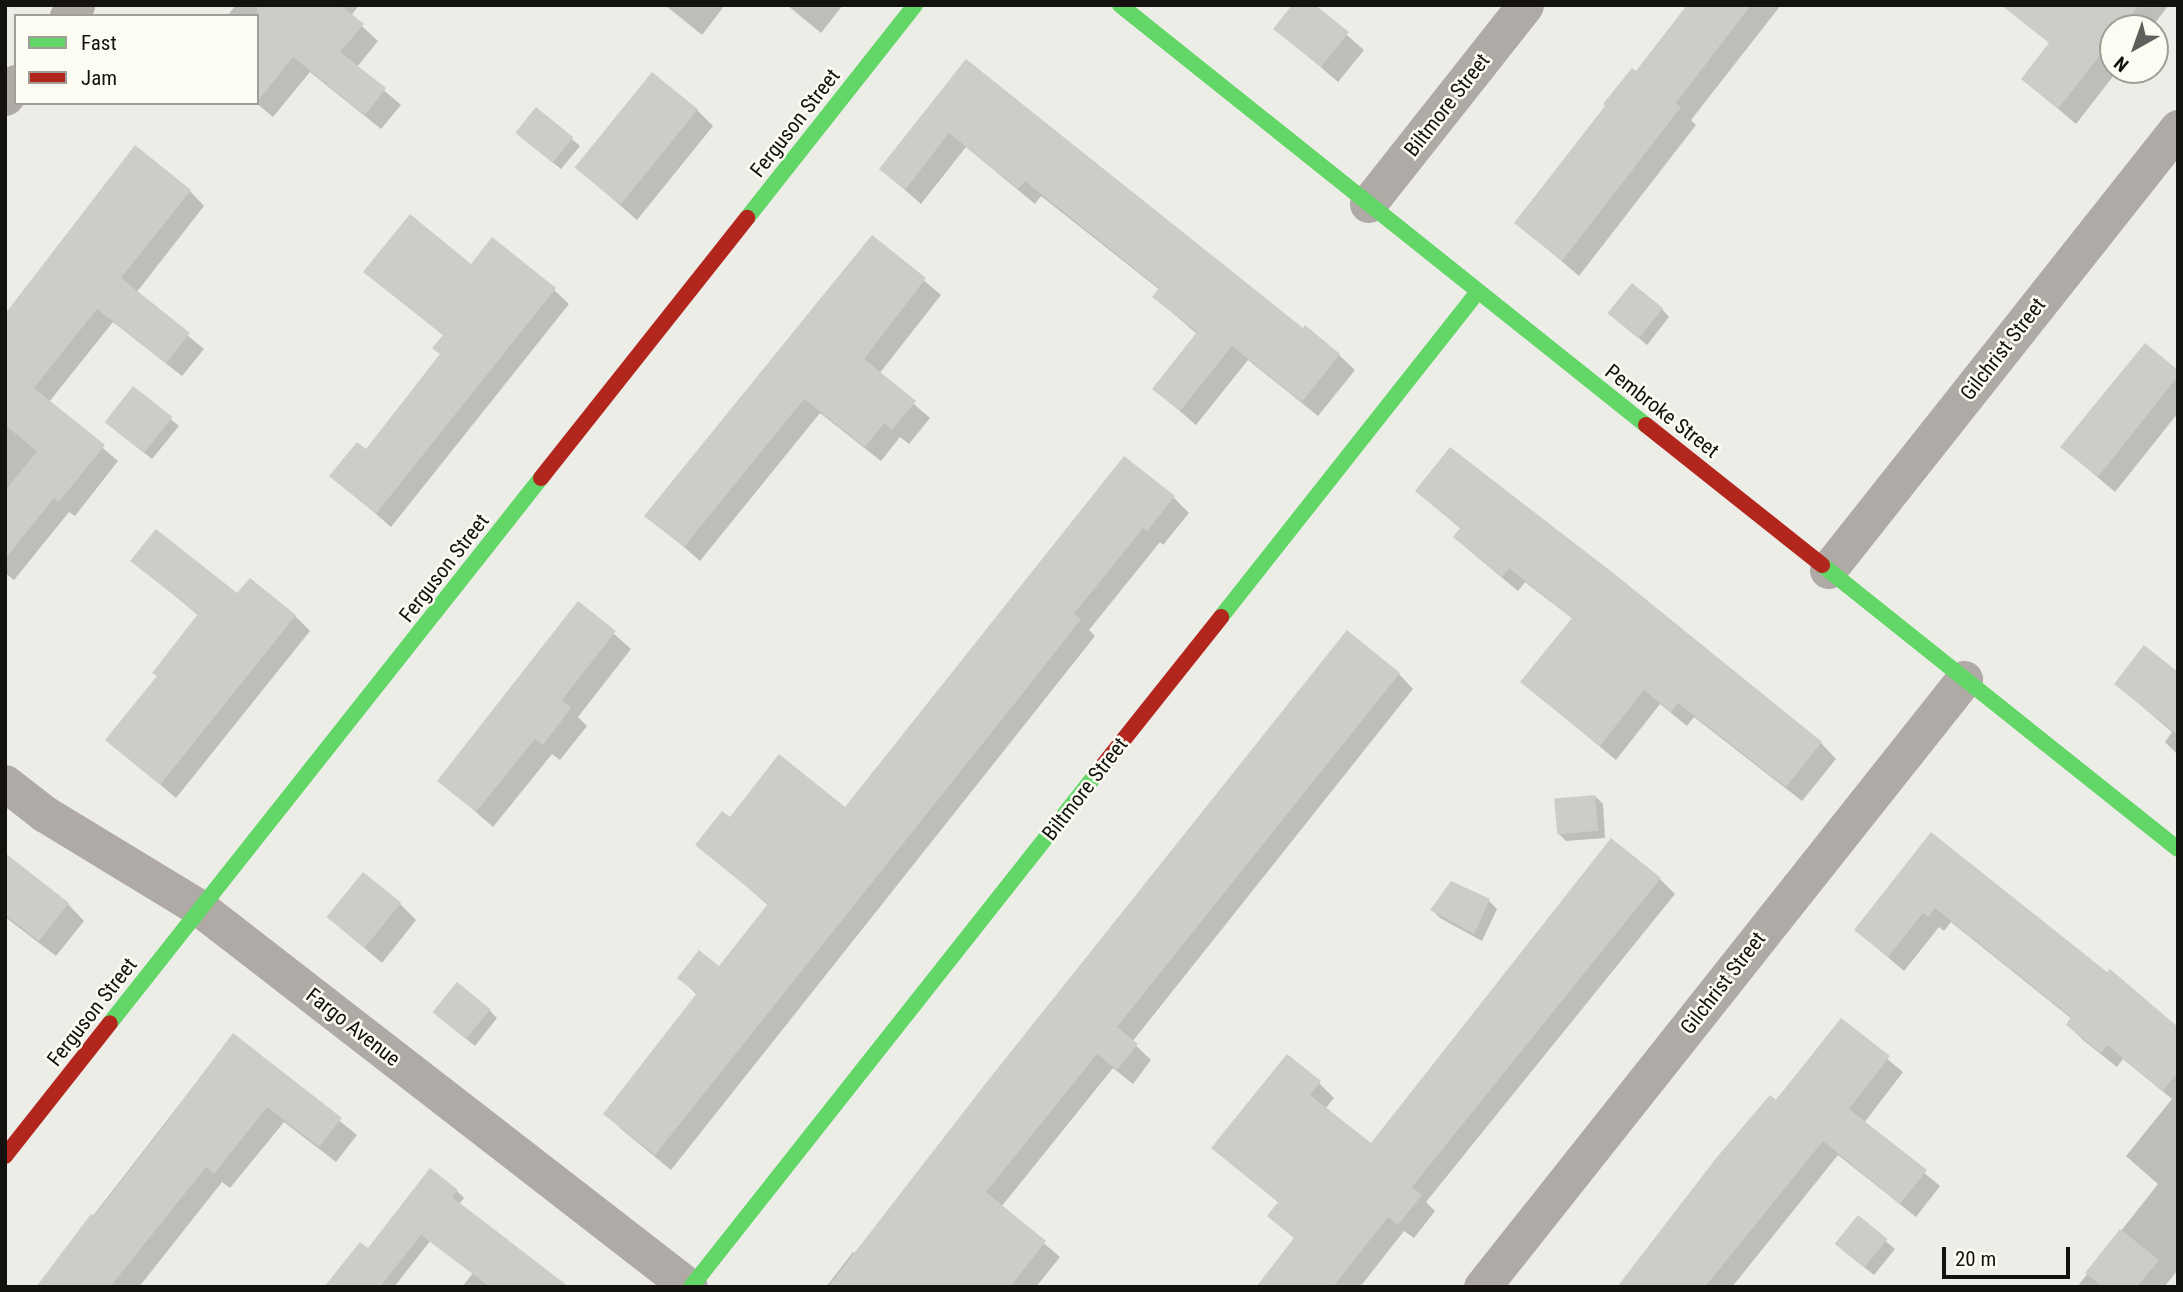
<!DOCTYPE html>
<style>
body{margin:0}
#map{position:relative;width:2183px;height:1292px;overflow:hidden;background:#edede8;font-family:"Roboto Condensed",sans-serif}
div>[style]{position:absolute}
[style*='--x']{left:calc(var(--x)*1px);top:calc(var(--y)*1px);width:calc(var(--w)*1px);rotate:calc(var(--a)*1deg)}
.shadow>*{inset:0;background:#0003}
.building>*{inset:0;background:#ccccc8;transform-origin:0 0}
.street>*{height:37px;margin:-18.5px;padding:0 18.5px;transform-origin:18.5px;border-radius:18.5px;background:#afaaa5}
.fast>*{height:16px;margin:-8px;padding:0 8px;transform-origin:8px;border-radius:8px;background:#63d668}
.jam>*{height:16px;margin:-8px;padding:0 8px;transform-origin:8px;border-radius:8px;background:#b3261e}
span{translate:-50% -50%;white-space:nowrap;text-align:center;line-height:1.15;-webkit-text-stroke:5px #fdfcf2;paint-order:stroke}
.street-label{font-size:21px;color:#13120f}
.frame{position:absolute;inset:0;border:7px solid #13120f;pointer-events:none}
.legend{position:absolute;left:14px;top:14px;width:245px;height:91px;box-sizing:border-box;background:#fdfcf2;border:2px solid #9f9e97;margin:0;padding:9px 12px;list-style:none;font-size:21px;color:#13120f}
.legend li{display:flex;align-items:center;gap:14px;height:35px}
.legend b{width:35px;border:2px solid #9f9e97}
.north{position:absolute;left:2099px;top:14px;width:70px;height:70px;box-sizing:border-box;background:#fdfcf2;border:2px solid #9f9e97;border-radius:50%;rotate:220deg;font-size:19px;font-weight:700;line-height:28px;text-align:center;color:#13120f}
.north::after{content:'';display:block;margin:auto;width:24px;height:32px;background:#5f5f5b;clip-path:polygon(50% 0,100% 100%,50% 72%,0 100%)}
.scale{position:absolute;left:1942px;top:1247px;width:128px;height:32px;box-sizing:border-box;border:4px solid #13120f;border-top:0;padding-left:9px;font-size:21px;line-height:24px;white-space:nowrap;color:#13120f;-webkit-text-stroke:5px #fdfcf2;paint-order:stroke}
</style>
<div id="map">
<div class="shadow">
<div style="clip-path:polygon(236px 5px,359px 5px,351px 16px,378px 41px,357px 67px,401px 105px,381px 129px,310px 72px,273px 117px,256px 103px,257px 16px,227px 16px)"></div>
<div style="clip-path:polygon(665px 5px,725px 5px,702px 35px)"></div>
<div style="clip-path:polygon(787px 5px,843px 5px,821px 33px)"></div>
<div style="clip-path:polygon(1312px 5px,1364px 50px,1338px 82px,1275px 28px)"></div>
<div style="clip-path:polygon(1689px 5px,1781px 5px,1691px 120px,1696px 125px,1579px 276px,1516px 222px)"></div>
<div style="clip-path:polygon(2081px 5px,2169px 5px,2151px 28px,2113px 28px,2113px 70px,2118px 70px,2076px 124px,2023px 79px)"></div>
<div style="clip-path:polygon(967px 62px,1303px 330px,1339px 355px,1355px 370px,1318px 416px,1248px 360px,1196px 425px,1154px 389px,1197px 334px,1154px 297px,1160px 290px,1041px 196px,1035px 204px,966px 147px,921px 204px,881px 169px)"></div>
<div style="clip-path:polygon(537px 109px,580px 146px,561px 169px,526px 141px)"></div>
<div style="clip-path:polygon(697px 110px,713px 126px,637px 220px,577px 168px)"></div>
<div style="clip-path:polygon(190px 191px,204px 206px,136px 293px,204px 349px,182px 376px,113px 322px,49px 402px,118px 461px,75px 516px,69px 512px,14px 580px,5px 573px,5px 315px)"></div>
<div style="clip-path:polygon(873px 237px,941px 295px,879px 374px,930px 418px,909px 444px,900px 437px,881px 461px,820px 413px,700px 561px,647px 515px)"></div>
<div style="clip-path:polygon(472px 266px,554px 290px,569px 304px,391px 527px,332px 476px,366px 451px,442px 355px,444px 336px,366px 272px)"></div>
<div style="clip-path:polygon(1662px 309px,1669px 317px,1647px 345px,1618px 321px)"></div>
<div style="clip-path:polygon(2178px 372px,2178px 413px,2115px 492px,2062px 447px)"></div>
<div style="clip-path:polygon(134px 388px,179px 426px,152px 459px,115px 430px)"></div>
<div style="clip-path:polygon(1417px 491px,1821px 743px,1836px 759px,1802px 801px,1694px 717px,1687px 726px,1660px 704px,1616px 760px,1522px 682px,1573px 619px,1525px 582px,1518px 591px,1471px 552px,1455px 537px,1461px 529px)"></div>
<div style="clip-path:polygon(1173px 497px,1189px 513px,1163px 545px,1160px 542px,1089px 630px,1095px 636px,671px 1170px,621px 1129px,606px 1114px,697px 995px,680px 978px,719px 968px,769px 906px,698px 844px,730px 820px,846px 810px)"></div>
<div style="clip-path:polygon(133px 561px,295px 616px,310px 631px,176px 798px,108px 740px,158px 677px,199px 616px)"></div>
<div style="clip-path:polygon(579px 603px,631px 649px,578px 717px,587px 726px,560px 760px,552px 754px,493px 827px,440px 781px)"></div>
<div style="clip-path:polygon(1399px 674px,1413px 689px,1132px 1042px,1151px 1060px,1133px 1084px,1113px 1068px,1001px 1207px,1060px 1257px,1036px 1287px,826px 1287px,853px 1252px,856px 1254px)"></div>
<div style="clip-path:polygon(2178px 674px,2178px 755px,2165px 742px,2172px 732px,2116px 684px)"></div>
<div style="clip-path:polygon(1595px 796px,1603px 804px,1605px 838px,1566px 841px,1558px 833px)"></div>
<div style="clip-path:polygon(1932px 835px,2178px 1029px,2178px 1270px,2164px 1287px,2077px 1287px,2158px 1184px,2126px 1156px,2172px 1099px,2123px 1059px,2117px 1067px,2083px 1040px,2068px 1025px,2072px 1019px,1951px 922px,1944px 931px,1939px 927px,1904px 971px,1856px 930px)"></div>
<div style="clip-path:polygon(5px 872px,68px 904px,84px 921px,56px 956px,5px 917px)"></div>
<div style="clip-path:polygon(1660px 879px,1675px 894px,1426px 1202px,1435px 1211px,1414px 1238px,1404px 1231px,1360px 1287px,1258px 1287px,1295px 1239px,1269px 1216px,1279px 1203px,1214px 1148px,1319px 1083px,1334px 1098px,1325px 1109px,1371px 1146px)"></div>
<div style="clip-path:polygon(1451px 883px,1489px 901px,1497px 909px,1482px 941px,1440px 918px,1432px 910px)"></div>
<div style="clip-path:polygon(400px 904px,416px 920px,382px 963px,329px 918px)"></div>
<div style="clip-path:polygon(489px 1010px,497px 1018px,475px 1046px,443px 1020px)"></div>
<div style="clip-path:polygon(1841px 1021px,1903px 1072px,1864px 1123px,1940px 1186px,1916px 1217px,1838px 1155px,1732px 1287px,1621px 1287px)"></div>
<div style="clip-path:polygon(233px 1035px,357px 1135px,336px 1162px,284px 1122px,230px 1188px,222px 1182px,139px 1287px,38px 1287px)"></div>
<div style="clip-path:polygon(456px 1190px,464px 1198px,394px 1287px,326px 1287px,368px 1250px)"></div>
<div style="clip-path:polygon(1858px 1218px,1895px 1249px,1874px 1275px,1845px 1252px)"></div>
<div style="clip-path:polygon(501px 1237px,563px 1287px,462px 1287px)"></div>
</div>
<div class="building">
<div style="clip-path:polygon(257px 5px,340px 5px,364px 24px,340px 52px,386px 88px,365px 115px,293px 57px,257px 102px)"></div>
<div style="clip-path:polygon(1292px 5px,1315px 5px,1349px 32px,1321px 67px,1273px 29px)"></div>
<div style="clip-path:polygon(1687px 5px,1751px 5px,1676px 103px,1681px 107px,1562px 261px,1514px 223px,1605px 106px,1603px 104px,1632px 68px,1636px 71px)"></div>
<div style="clip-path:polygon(2001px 5px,2139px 5px,2121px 28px,2113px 28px,2113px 38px,2058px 109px,2021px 79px,2049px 43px)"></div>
<div style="clip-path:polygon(966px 59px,1303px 328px,1305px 325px,1340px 354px,1302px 402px,1232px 346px,1180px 411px,1152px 389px,1197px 332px,1152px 297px,1159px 288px,1025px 181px,1018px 189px,949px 133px,905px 190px,879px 169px)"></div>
<div style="left:652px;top:72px;width:59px;height:123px;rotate:39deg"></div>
<div style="left:536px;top:107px;width:48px;height:33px;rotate:39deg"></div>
<div style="clip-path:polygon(135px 145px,191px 190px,121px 278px,190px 333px,166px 363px,97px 309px,34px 388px,105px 445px,59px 502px,54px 498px,5px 559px,5px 491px,37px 451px,5px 425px,5px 314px)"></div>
<div style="clip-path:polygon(410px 214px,471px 264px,492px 237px,556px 288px,376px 514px,329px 476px,357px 442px,366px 449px,440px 354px,432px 348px,443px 335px,363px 272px)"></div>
<div style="clip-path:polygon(872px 235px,926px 278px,864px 359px,916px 401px,892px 430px,884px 423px,865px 447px,804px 399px,684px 547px,644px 516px)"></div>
<div style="left:1632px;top:283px;width:40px;height:39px;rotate:39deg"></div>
<div style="clip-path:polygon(2145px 343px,2178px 370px,2178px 376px,2098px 477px,2060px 447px)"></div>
<div style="left:133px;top:386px;width:50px;height:46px;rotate:38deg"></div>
<div style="clip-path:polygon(1450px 447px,1617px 576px,1822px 742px,1786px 787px,1678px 703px,1671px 712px,1644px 690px,1600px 746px,1520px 682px,1572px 618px,1509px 568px,1502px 577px,1453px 537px,1460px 528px,1415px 491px)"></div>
<div style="clip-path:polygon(1124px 456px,1175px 496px,1147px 531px,1143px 528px,1074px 614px,1081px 619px,1031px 683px,655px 1155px,603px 1114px,697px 993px,677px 978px,699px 950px,719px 966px,768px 904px,695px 845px,722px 811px,730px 817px,779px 754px,845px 807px)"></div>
<div style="clip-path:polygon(156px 529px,237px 593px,250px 578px,296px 615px,160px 785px,105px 740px,157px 676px,152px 673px,198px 614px,130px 561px)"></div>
<div style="clip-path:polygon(578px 601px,616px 631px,562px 700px,571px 708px,543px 745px,535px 739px,476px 812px,437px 781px)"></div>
<div style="clip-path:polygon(1347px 630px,1400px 673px,1117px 1027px,1138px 1044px,1117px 1070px,1097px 1054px,986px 1192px,1046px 1241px,1010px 1287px,828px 1287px,986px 1083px)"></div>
<div style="clip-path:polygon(2144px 645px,2178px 672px,2178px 735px,2114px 684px)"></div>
<div style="left:1595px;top:795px;width:36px;height:41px;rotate:85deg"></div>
<div style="clip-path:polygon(1931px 832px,2107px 972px,2110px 969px,2178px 1027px,2178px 1072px,2163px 1091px,2107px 1045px,2101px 1053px,2066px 1025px,2071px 1017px,1935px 908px,1928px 917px,1923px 913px,1888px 957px,1854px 930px)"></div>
<div style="clip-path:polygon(1611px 838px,1661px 878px,1412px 1187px,1422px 1195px,1398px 1225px,1388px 1217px,1333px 1287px,1256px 1287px,1294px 1238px,1267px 1216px,1278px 1202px,1211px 1148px,1287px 1054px,1321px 1081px,1310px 1095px,1371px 1143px)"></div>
<div style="clip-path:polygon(5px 853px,69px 903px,39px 941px,5px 915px)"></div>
<div style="left:363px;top:872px;width:49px;height:58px;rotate:39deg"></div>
<div style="clip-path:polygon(1451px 881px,1490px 899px,1474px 934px,1430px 910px)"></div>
<div style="left:457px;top:982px;width:43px;height:39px;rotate:39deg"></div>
<div style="clip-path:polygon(1841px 1018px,1890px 1056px,1849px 1109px,1927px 1170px,1900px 1204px,1823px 1141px,1705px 1287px,1617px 1287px,1717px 1157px,1770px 1095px,1776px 1100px)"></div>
<div style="clip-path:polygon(233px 1033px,342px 1118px,319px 1147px,267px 1107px,214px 1174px,206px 1167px,110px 1287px,36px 1287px,91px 1214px,94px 1216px,160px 1131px)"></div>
<div style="clip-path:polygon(430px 1168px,458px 1190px,452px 1197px,569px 1287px,490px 1287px,421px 1235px,380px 1287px,324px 1287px,360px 1242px,368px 1248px)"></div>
<div style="left:1858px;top:1215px;width:38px;height:37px;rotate:39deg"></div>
<div style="clip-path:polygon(2120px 1229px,2159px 1260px,2137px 1287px,2103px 1287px,2085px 1273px)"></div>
</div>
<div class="street">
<div style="--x:68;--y:16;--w:14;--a:-54"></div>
<div style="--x:5;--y:97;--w:18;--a:-52"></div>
<div style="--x:1368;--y:204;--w:253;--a:-51.7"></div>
<div style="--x:1828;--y:570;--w:564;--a:-51.63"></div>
<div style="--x:5;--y:783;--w:51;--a:37.8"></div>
<div style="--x:45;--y:814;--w:183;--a:31.3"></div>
<div style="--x:201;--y:909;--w:617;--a:37.76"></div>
<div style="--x:1482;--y:1287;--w:776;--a:-51.59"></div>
</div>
<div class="fast">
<div style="--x:1120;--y:5;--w:673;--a:38.61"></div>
<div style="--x:747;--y:218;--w:271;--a:-51.7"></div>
<div style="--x:1822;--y:565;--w:455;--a:38.6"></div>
<div style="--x:1221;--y:617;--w:414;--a:-51.7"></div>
<div style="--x:110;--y:1023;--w:695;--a:-51.66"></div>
<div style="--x:691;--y:1287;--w:661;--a:-51.69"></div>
</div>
<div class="jam">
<div style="--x:1646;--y:425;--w:225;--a:38.5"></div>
<div style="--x:541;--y:478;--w:332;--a:-51.6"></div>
<div style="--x:1101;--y:768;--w:193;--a:-51.5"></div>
<div style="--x:5;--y:1156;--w:169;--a:-51.7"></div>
</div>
<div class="street-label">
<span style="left:1447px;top:105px;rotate:-52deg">Biltmore Street</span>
<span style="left:795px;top:123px;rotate:-52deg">Ferguson Street</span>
<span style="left:2003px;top:349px;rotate:-52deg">Gilchrist Street</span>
<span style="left:1662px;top:411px;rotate:38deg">Pembroke Street</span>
<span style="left:444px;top:568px;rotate:-52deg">Ferguson Street</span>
<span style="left:1085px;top:789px;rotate:-52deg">Biltmore Street</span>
<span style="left:1723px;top:983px;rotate:-52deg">Gilchrist Street</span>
<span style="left:92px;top:1012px;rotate:-52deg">Ferguson Street</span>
<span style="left:353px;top:1027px;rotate:38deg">Fargo Avenue</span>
</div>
<div class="frame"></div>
<ul class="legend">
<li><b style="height:9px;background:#63d668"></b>Fast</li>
<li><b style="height:9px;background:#b3261e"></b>Jam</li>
</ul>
<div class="north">N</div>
<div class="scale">20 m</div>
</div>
